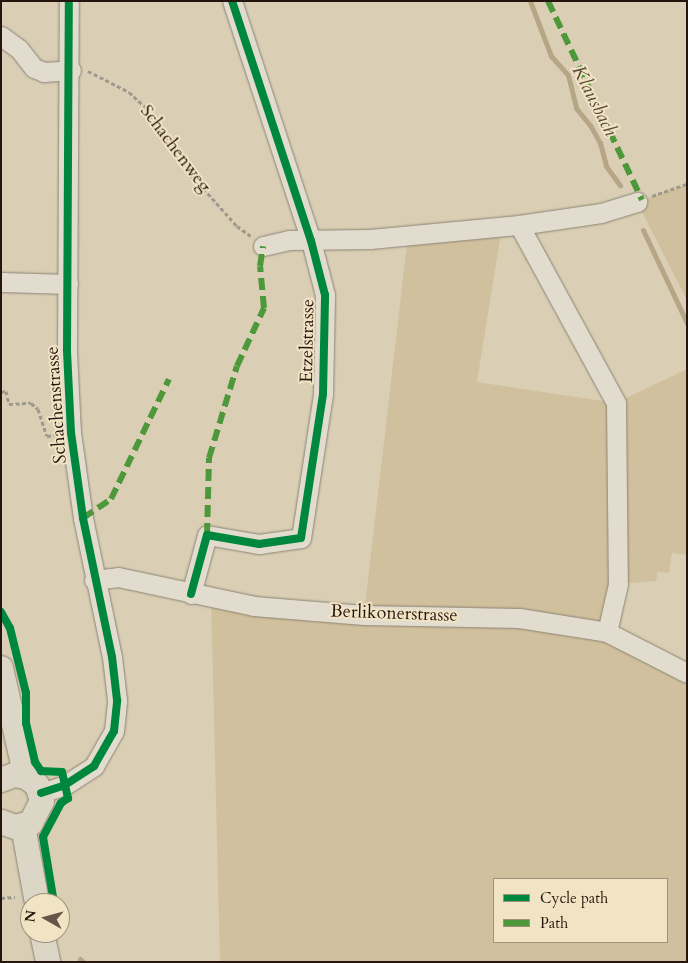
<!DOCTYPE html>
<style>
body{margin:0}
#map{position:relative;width:688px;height:963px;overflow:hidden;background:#dacfb4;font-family:Cardo,serif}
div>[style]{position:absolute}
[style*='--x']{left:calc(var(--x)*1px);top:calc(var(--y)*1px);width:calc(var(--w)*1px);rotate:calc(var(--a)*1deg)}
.green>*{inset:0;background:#d1c09d}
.stream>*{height:5px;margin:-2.5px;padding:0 2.5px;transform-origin:2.5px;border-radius:2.5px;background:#b6a685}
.path>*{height:3px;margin-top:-1.5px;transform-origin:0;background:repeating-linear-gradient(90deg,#9e998f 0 4px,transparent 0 6.5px)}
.roads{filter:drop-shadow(0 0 1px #8c8374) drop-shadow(0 0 1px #8c8374)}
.minor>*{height:19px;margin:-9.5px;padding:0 9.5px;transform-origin:9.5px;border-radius:9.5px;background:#e1dcce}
.major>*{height:24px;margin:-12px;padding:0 12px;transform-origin:12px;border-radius:12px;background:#dcd6c6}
.quiet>*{height:6px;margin-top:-3px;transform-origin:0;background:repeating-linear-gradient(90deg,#4e983c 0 12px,transparent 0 18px)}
.cycleway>*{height:8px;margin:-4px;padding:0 4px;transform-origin:4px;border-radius:4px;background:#00873e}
span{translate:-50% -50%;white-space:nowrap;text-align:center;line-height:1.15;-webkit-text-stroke:4px #f1e4c4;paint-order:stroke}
.street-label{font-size:18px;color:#26150f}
.water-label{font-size:19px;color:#5a4836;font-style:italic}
.frame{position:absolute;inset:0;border:2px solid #26150f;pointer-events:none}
.legend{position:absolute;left:493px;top:878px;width:175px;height:65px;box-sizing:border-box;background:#f1e4c4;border:1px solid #a0917c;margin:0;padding:6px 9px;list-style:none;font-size:15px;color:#26150f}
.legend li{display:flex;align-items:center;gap:10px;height:25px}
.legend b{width:25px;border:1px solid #a0917c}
.north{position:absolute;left:20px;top:893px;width:50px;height:50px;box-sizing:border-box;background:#f1e4c4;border:1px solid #a0917c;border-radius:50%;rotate:277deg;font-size:14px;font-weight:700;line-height:20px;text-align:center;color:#26150f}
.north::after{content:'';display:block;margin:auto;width:18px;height:22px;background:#655649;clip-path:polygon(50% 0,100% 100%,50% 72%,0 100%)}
</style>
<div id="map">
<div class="green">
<div style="clip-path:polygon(687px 184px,687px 300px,637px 202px)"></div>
<div style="clip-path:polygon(evenodd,502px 227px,477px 382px,616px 403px,687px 369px,687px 555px,672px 553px,669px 573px,658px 572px,656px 581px,618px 584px,607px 631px,687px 673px,687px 962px,220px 962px,211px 599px,364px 614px,408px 235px,502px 227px,494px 879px,667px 879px,667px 942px,494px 942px,494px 879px)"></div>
</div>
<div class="stream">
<div style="--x:530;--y:1;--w:59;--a:69.1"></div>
<div style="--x:551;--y:56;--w:25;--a:48"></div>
<div style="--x:568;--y:75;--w:34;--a:76"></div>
<div style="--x:576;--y:108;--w:22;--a:51"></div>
<div style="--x:590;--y:125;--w:21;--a:61"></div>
<div style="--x:600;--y:143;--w:24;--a:75"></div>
<div style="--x:606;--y:166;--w:24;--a:54"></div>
<div style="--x:643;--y:230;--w:103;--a:64.7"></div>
<div style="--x:80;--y:959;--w:4;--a:45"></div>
</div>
<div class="path">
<div style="--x:88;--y:71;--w:46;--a:27.1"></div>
<div style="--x:129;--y:92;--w:25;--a:43"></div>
<div style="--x:147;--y:109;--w:72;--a:57"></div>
<div style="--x:186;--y:169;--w:76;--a:48.2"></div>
<div style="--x:237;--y:226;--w:17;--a:36"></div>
<div style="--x:652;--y:196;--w:37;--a:-19"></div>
<div style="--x:1;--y:392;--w:5;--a:-11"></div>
<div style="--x:6;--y:391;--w:13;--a:77"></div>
<div style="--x:9;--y:404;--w:22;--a:-3"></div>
<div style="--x:31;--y:403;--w:9;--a:41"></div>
<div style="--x:38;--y:409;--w:28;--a:72"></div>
<div style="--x:47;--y:436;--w:9;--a:-6"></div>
<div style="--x:1;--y:612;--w:18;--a:61"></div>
<div style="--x:10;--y:628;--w:29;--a:76"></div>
<div style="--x:1;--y:898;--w:14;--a:-4"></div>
</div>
<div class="roads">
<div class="minor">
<div style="--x:1;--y:36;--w:22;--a:36"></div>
<div style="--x:19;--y:49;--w:24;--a:52"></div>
<div style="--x:34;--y:68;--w:11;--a:22"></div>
<div style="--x:44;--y:72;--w:27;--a:-4"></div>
<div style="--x:519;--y:225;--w:203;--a:61.4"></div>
<div style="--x:616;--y:403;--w:181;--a:89.4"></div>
<div style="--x:618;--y:584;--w:49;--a:102.9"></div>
<div style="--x:263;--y:246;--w:27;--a:-13"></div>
<div style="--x:289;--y:240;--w:81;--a:-0.7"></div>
<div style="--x:370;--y:239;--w:150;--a:-5.4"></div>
<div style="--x:519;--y:225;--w:83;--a:-8.3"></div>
<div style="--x:601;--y:213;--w:38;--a:-17"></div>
<div style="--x:1;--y:282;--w:67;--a:1.7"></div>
<div style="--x:94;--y:580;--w:24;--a:-7"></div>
<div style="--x:118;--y:577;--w:139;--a:12"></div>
<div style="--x:254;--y:606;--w:110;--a:4.7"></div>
<div style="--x:364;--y:615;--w:155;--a:1.1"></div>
<div style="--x:519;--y:618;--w:89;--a:9"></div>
<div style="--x:607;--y:632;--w:90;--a:27.1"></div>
<div style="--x:191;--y:594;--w:61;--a:-74.8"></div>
<div style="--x:207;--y:535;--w:53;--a:9.8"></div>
<div style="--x:259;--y:544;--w:42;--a:-8.1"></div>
<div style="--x:301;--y:538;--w:146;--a:-81.3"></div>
<div style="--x:323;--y:394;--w:99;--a:-88.8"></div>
<div style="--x:325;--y:295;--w:56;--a:-104.5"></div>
<div style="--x:311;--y:241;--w:253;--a:-108.2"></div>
<div style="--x:41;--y:793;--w:25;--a:-18"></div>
<div style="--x:65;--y:785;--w:35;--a:-33"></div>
<div style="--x:94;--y:766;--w:40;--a:-60.3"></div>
<div style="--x:114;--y:731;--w:31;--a:-84"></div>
<div style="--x:117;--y:700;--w:43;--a:-96.6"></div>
<div style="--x:112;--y:657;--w:142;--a:-101.8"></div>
<div style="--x:83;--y:518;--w:86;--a:-98"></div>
<div style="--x:71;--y:433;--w:83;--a:-92.8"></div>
<div style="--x:67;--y:350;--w:349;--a:-89.7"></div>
</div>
<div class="major">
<div style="--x:1;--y:668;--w:112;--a:77.1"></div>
<div style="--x:1;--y:780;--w:14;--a:-21"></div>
<div style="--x:14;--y:775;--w:12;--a:9"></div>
<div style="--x:26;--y:777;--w:14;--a:36"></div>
<div style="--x:37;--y:785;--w:17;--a:73"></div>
<div style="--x:42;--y:801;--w:25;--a:117"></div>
<div style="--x:31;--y:823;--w:16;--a:166"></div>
<div style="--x:15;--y:827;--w:15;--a:-160"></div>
<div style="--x:23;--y:826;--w:78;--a:79.7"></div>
<div style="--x:42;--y:933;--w:30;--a:78"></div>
</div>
</div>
<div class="quiet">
<div style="--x:548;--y:1;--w:220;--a:64.7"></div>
<div style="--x:83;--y:518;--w:34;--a:-34"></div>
<div style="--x:111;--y:499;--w:133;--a:-64.2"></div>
<div style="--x:207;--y:535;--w:77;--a:-88.5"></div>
<div style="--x:209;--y:458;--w:96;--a:-73.1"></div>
<div style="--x:237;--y:366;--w:64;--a:-65"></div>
<div style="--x:264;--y:308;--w:42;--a:-95.4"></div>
<div style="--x:260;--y:266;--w:20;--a:-81"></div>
</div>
<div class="cycleway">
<div style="--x:191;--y:594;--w:61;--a:-74.8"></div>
<div style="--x:207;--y:535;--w:53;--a:9.8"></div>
<div style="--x:259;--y:544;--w:42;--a:-8.1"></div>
<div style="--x:301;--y:538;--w:146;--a:-81.3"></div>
<div style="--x:323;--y:394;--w:99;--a:-88.8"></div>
<div style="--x:325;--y:295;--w:56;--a:-104.5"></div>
<div style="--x:311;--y:241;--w:253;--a:-108.2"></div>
<div style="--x:1;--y:612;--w:18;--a:61"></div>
<div style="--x:10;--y:628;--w:67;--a:76.2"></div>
<div style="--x:26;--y:693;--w:30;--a:90"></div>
<div style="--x:26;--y:723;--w:40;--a:77"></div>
<div style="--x:35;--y:762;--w:11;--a:56"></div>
<div style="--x:41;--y:771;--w:21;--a:3"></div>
<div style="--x:62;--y:772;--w:27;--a:77"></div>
<div style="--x:68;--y:798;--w:9;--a:144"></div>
<div style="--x:61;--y:803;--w:38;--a:118"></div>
<div style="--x:43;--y:837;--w:67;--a:80.5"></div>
<div style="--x:41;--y:793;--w:25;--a:-18"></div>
<div style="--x:65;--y:785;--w:35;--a:-33"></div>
<div style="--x:94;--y:766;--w:40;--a:-60.3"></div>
<div style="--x:114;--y:731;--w:31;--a:-84"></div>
<div style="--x:117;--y:700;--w:43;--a:-96.6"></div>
<div style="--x:112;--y:657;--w:142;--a:-101.8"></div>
<div style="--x:83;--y:518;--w:86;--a:-98"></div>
<div style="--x:71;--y:433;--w:83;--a:-92.8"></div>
<div style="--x:67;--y:350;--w:349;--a:-89.7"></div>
</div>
<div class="street-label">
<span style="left:175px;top:149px;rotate:53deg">Schachenweg</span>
<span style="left:308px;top:341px;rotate:-89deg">Etzelstrasse</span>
<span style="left:57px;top:405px;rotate:-94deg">Schachenstrasse</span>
<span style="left:394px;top:614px;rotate:2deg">Berlikonerstrasse</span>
</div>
<div class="water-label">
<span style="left:594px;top:101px;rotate:63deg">Klausbach</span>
</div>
<div class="frame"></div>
<ul class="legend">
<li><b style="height:6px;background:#00873e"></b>Cycle path</li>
<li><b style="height:6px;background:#4e983c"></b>Path</li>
</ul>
<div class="north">N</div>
</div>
